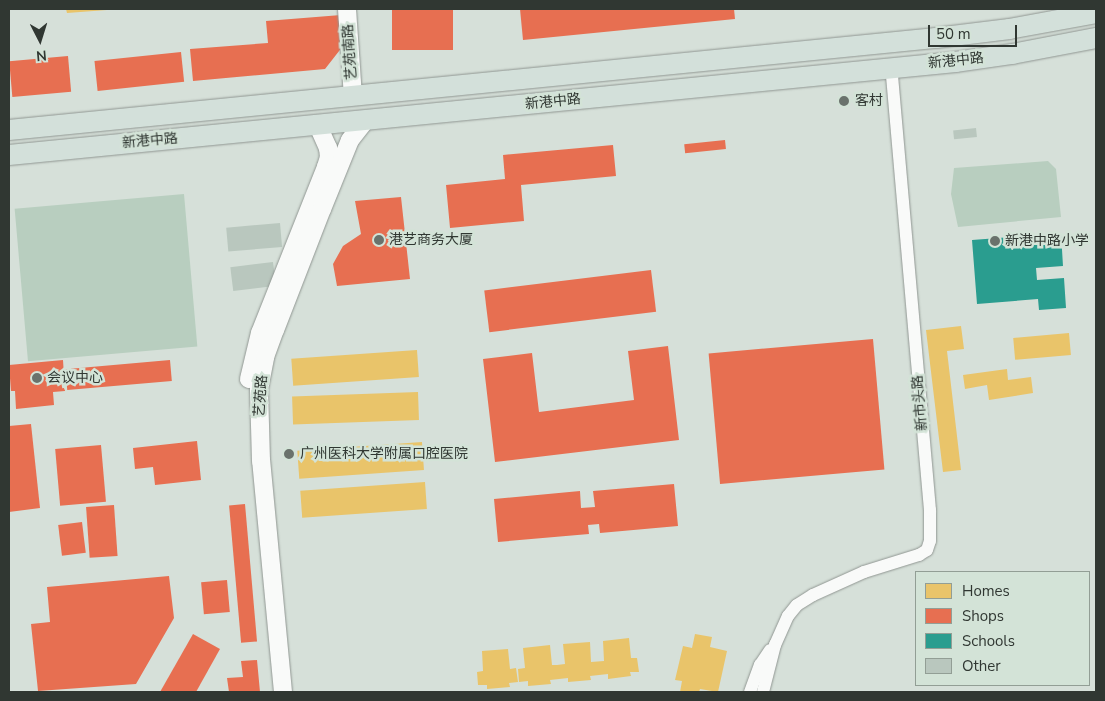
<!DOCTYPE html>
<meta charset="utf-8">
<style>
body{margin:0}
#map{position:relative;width:1105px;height:701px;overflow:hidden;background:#d6e0d9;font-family:"Nunito Sans","Noto Sans SC",sans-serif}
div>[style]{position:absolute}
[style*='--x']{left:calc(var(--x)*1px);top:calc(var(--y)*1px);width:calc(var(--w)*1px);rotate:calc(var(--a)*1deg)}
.green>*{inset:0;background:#b8cebf;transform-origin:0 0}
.homes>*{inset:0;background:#e9c46a;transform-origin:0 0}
.shops>*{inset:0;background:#e76f51;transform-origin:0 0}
.schools>*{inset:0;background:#2a9d8f}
.building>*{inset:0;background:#b9c7be;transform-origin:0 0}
.roads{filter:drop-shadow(0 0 1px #909692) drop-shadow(0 0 1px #909692)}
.street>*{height:12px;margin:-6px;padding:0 6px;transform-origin:6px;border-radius:6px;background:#f9faf9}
.secondary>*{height:18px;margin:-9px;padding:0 9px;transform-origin:9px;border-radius:9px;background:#f9faf9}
.primary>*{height:20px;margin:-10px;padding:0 10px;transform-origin:10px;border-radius:10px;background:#d3e0da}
.dots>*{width:14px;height:14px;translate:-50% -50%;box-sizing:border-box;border:2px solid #d3e3d7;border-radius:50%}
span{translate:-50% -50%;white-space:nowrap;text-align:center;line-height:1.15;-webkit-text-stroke:5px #d3e3d7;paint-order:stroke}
.street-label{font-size:14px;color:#303732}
.poi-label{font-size:14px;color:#303732}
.left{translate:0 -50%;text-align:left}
.frame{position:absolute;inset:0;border:10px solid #303732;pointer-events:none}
.legend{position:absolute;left:915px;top:571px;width:175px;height:115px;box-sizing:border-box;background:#d3e3d7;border:1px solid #929e95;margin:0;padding:6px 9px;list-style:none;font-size:15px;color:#303732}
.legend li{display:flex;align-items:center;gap:10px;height:25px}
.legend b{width:25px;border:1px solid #929e95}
.north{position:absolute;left:15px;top:15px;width:50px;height:50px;-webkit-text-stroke:4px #d3e3d7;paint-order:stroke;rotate:175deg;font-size:14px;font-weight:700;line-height:20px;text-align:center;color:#303732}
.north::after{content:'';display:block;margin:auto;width:18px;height:22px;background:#303732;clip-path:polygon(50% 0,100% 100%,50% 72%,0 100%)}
.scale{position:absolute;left:928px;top:25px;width:89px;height:22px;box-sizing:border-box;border:2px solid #303732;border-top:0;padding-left:6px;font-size:15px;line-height:18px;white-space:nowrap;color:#303732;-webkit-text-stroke:4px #d3e3d7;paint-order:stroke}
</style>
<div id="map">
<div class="green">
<div style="clip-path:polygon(1048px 161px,1056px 169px,1061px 217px,958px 227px,951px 194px,954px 168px)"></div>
<div style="left:184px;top:194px;width:153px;height:170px;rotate:85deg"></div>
</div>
<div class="homes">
<div style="clip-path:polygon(66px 9px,107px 9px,107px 10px,67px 13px)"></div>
<div style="clip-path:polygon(961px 326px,964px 349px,947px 351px,961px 470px,943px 472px,926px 330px)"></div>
<div style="left:1069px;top:333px;width:22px;height:56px;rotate:85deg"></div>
<div style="left:417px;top:350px;width:27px;height:126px;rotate:86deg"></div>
<div style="clip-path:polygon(1007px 369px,1008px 380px,1031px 377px,1033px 393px,989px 400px,987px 385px,965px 389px,963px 375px)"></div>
<div style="left:418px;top:392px;width:28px;height:126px;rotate:88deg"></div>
<div style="left:422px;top:442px;width:28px;height:125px;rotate:86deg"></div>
<div style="left:425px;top:482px;width:27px;height:125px;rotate:86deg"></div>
<div style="clip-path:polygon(695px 634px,712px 637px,710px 647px,727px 651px,718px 692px,700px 689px,699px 692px,680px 692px,682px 681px,675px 680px,683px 646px,692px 648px)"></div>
<div style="clip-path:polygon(629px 638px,631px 658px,637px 658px,639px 672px,630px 672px,631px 676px,608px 679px,608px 674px,590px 676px,591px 680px,568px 682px,568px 678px,550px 680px,551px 684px,528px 686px,528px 681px,519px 682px,518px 669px,525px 668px,523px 648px,550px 645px,552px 665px,557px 665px,565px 664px,563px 644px,590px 642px,591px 662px,604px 661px,603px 641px)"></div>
<div style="clip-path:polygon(508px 649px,510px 669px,516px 668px,518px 682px,509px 683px,510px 687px,487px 689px,487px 685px,478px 685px,477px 672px,483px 671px,482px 651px)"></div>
</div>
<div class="shops">
<div style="left:392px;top:9px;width:61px;height:41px"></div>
<div style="clip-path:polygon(520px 9px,734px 9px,735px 19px,523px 40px)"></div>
<div style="clip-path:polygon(341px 15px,343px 46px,325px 69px,193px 81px,190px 49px,268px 43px,266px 21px)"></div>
<div style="left:181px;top:52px;width:30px;height:87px;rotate:84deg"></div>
<div style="left:68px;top:56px;width:36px;height:59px;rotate:85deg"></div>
<div style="left:725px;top:140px;width:9px;height:41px;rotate:84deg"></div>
<div style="clip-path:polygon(613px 145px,616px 176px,521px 185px,524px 221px,450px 228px,446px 185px,505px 179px,503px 155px)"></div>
<div style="clip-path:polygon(401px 197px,410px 279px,337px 286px,333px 264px,343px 246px,361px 234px,355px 201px)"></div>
<div style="left:651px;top:270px;width:42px;height:168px;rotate:83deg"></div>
<div style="left:873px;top:339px;width:131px;height:165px;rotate:85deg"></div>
<div style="clip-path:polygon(668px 346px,679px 440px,495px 462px,483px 359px,532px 353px,539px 412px,634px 400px,628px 351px)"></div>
<div style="clip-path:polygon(63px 360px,65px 391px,53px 392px,54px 405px,16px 409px,15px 391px,11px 391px,9px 365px)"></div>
<div style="left:170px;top:360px;width:21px;height:105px;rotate:85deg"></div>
<div style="clip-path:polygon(31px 424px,40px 508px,9px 512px,9px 426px)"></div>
<div style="clip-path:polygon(197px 441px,201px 480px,155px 485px,153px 467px,135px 469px,133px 448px)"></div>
<div style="left:101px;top:445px;width:57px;height:46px;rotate:85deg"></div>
<div style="clip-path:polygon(674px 484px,678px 526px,600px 533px,599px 524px,588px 525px,589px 534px,498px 542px,494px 499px,580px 491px,581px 508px,595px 507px,593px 491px)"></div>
<div style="left:245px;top:504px;width:138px;height:16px;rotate:85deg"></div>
<div style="left:114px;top:505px;width:51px;height:28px;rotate:86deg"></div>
<div style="left:82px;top:522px;width:31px;height:24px;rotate:83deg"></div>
<div style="clip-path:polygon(169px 576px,174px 618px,136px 684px,38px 691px,31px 624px,50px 622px,47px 587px)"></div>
<div style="left:227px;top:580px;width:32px;height:26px;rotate:85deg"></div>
<div style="clip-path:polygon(193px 634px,220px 649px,196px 692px,160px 692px)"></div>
<div style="clip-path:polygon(257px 660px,260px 692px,229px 692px,227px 678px,243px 677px,241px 661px)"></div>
</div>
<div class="schools">
<div style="clip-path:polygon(1061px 233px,1063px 266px,1036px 268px,1037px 280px,1064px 278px,1066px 308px,1039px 310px,1038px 299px,977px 304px,972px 240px)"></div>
</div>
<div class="building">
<div style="left:976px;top:128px;width:9px;height:23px;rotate:84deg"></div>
<div style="left:280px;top:223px;width:24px;height:54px;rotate:85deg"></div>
<div style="left:273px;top:262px;width:24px;height:43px;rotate:83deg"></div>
</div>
<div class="roads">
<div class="street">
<div style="--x:750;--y:692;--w:29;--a:-70"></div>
<div style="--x:760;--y:665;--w:18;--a:-56"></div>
<div style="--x:763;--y:692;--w:49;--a:-75.7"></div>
<div style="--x:775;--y:645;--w:32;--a:-66"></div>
<div style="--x:788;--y:616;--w:14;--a:-51"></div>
<div style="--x:797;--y:605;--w:19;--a:-32"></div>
<div style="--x:813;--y:595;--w:56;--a:-24.3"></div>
<div style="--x:864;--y:572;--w:58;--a:-17.2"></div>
<div style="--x:919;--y:555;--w:9;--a:-32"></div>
<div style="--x:927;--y:550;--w:9;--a:-72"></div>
<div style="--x:930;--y:541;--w:31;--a:-90"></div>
<div style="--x:930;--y:510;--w:444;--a:-95"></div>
</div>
<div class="secondary">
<div style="--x:347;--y:9;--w:87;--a:86.1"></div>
<div style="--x:249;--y:379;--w:47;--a:-76.6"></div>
<div style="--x:260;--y:333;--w:179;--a:-68.3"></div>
<div style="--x:326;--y:167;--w:10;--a:-73"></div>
<div style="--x:329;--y:157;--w:9;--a:-96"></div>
<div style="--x:328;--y:148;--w:24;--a:-114"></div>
<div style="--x:283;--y:692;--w:232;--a:-95.4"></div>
<div style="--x:261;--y:461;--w:72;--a:-91.6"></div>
<div style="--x:259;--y:389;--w:33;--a:-79"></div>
<div style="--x:265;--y:357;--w:29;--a:-70"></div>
<div style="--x:275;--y:330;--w:130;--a:-68.8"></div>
<div style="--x:322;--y:209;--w:74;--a:-67.9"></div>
<div style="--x:350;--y:140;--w:24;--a:-52"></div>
</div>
<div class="primary">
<div style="--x:9;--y:130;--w:932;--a:-5.67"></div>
<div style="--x:936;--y:38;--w:74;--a:-7"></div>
<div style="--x:1009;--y:29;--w:88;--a:-10.4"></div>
<div style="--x:9;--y:155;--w:951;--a:-5.61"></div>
<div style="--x:955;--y:62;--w:58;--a:-8"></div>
<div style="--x:1012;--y:54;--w:86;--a:-10.8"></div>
</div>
</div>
<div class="dots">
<div style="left:844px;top:101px;background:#6a726c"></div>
<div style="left:379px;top:240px;background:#6a726c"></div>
<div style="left:995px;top:241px;background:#6a726c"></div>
<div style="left:37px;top:378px;background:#6a726c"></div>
<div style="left:289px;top:454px;background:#6a726c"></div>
</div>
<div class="street-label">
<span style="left:350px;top:52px;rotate:-94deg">艺苑南路</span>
<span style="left:956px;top:61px;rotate:-6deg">新港中路</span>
<span style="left:553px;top:102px;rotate:-6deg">新港中路</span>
<span style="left:150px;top:141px;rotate:-5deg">新港中路</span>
<span style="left:261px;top:396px;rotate:-86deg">艺苑路</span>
<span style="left:920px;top:403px;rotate:-95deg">新市头路</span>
</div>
<div class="poi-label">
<span class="left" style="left:855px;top:101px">客村</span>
<span class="left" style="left:389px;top:240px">港艺商务大厦</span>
<span class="left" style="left:1005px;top:241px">新港中路小学</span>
<span class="left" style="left:47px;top:378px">会议中心</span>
<span class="left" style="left:300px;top:454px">广州医科大学附属口腔医院</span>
</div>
<div class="frame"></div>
<ul class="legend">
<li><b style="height:14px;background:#e9c46a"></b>Homes</li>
<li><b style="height:14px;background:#e76f51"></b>Shops</li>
<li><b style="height:14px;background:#2a9d8f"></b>Schools</li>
<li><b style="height:14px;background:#b9c7be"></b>Other</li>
</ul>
<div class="north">N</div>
<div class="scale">50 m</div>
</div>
